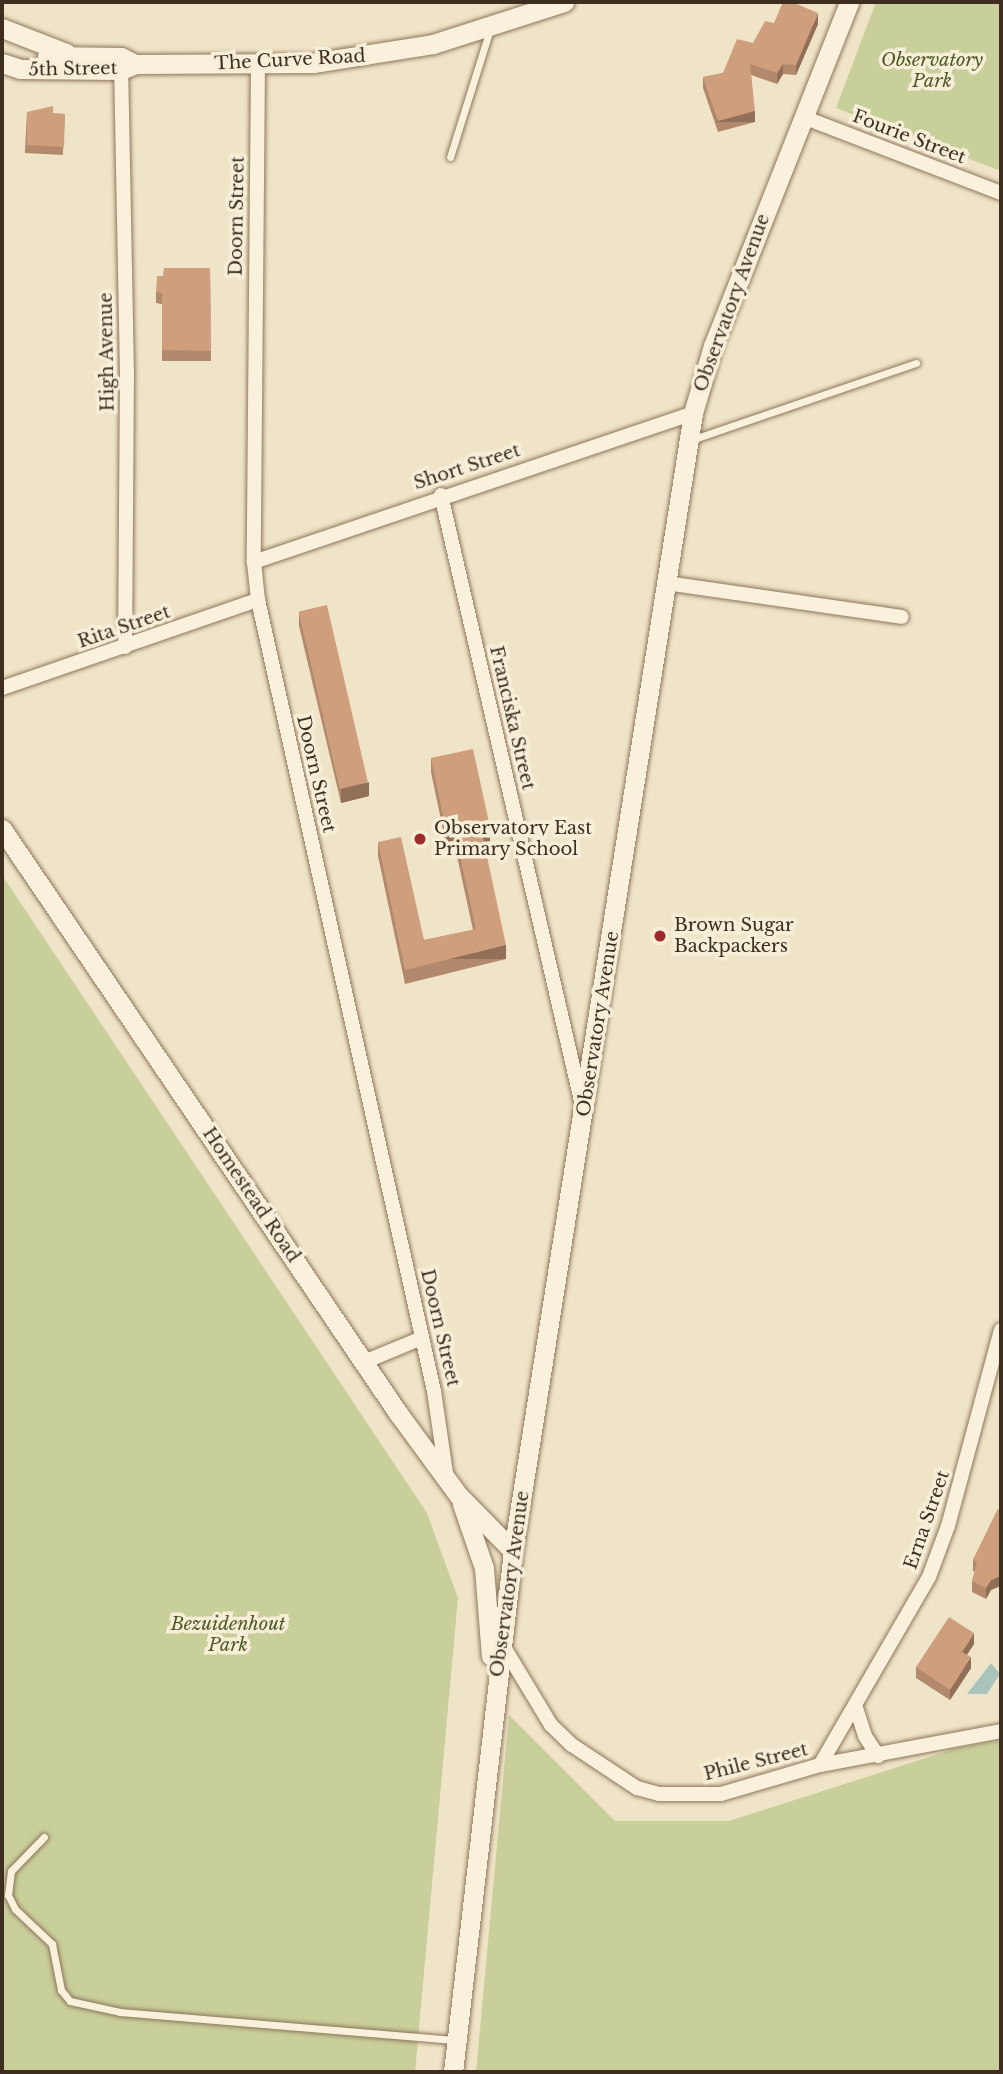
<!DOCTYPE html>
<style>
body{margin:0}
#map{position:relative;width:1003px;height:2074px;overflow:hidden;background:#f0e4c8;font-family:"Libre Baskerville",serif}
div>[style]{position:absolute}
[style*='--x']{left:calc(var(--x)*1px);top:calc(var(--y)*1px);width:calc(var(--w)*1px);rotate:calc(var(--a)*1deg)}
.green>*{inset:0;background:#c9cf9b}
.water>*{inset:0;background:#a9c4bc}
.roads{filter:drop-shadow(0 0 2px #8d765c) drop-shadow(0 0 2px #8d765c)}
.lane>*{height:7px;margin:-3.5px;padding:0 3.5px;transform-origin:3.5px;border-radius:3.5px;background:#faf1dc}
.street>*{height:14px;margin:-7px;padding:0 7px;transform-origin:7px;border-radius:7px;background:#faf1dc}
.secondary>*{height:19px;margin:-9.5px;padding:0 9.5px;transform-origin:9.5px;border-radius:9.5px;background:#faf1dc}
.wall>*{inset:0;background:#b2896c;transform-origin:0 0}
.shaded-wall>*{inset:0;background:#916f58;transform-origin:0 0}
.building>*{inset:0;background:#cf9f7d;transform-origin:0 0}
.dots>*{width:19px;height:19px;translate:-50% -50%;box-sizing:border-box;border:4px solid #f7eed8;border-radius:50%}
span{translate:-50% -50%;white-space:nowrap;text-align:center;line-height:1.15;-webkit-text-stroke:7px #f7eed8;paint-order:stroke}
.street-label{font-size:18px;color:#3d2e20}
.park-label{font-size:18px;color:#4d5a26;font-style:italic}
.poi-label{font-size:18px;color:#3d2e20}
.left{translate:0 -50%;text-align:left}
.frame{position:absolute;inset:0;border:4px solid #3d2e20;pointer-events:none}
</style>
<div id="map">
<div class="green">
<div style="clip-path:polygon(876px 2px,1001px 2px,1001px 171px,836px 108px)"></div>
<div style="clip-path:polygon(2px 875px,427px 1513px,458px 1598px,415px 2072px,2px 2072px)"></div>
<div style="clip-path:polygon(509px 1715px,615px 1821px,729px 1821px,957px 1748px,1001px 1740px,1001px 2072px,476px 2072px)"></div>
</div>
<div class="water">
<div style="clip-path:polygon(991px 1663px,1000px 1674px,987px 1694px,967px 1694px)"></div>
</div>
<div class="roads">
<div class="lane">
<div style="--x:450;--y:157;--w:134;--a:-72.6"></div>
<div style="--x:691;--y:440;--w:238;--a:-18.9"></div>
<div style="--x:44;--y:1837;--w:47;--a:134.1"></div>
<div style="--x:11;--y:1871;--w:24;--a:97"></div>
<div style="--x:8;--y:1895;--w:16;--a:63"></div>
<div style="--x:15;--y:1909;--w:51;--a:43.4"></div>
<div style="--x:52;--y:1944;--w:47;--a:78.9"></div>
<div style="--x:61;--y:1990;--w:14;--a:51"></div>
<div style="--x:70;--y:2001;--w:51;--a:12.4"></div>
<div style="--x:120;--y:2012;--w:335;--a:4.8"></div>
</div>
<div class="street">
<div style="--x:121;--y:62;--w:308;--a:88.9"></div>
<div style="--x:127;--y:370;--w:277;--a:90.4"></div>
<div style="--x:258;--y:65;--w:497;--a:90.5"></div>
<div style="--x:254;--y:562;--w:38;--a:84"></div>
<div style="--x:258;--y:600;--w:810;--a:77.46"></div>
<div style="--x:434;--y:1391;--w:90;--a:81.7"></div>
<div style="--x:803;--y:117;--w:212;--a:21"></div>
<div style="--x:441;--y:495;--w:622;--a:76.99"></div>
<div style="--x:254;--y:562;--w:464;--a:-18.7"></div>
<div style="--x:666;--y:583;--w:238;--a:8.2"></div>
<div style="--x:2;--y:688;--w:271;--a:-19"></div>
<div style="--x:364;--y:1362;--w:63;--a:-22.5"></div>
<div style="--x:502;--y:1644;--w:95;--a:58.8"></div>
<div style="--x:551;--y:1725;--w:29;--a:44"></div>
<div style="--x:572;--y:1745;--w:78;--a:33.5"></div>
<div style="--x:637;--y:1788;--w:23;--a:15"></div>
<div style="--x:659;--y:1794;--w:62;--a:0"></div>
<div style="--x:721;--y:1794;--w:103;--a:-16.3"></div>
<div style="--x:820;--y:1765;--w:184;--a:-10.6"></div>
<div style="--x:856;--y:1708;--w:29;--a:72"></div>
<div style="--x:865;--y:1736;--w:24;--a:57"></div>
<div style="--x:820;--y:1765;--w:217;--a:-59.9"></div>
<div style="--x:929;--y:1577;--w:54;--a:-69.6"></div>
<div style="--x:948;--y:1526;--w:203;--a:-74.9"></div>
</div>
<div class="secondary">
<div style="--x:2;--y:28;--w:69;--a:21.3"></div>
<div style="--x:47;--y:56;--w:74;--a:0.8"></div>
<div style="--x:121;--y:57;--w:16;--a:27"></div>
<div style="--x:2;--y:63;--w:19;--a:18"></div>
<div style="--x:20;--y:69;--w:101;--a:0.6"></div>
<div style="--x:121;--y:70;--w:15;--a:-23"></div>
<div style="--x:135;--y:64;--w:178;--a:-0.3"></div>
<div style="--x:313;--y:63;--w:121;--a:-9"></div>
<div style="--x:433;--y:44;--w:138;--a:-17.8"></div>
<div style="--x:2;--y:829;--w:706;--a:55.86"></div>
<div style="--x:398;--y:1413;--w:103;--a:53.7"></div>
<div style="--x:459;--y:1496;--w:77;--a:45.5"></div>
<div style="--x:462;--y:1504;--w:68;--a:71"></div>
<div style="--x:484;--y:1568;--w:88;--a:85.5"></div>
<div style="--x:453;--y:2072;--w:524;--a:-83.43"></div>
<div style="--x:513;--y:1551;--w:1152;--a:-81.01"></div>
<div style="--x:693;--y:413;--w:70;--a:-73.4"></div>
<div style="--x:713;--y:346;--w:370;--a:-68.4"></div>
</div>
</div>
<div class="wall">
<div style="clip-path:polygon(818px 24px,796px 75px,783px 74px,777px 84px,751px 75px,755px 122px,718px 132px,703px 88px,703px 77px,723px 73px,753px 43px)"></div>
<div style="left:27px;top:112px;width:38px;height:41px;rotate:3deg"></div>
<div style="clip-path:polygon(210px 268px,211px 361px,162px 361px,162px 304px,156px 303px,156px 292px,163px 276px)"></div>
<div style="clip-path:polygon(299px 612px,369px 796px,341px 803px,299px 626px)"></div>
<div style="clip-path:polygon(431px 758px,490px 841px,484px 842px,506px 959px,405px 984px,378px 856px,378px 842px,424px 940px,473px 930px,455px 847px,447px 849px,431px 772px)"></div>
<div style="clip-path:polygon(998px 1509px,991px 1590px,986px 1599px,972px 1592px,972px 1581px,975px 1572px,973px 1571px,973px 1560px)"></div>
<div style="clip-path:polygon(974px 1644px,967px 1655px,971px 1668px,950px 1700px,916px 1678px,916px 1667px)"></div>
</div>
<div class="shaded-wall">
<div style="clip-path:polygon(818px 13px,818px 24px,796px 75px,796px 65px)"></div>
<div style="clip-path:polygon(783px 64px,783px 74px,777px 84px,777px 73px)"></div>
<div style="left:755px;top:111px;width:11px;height:38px;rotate:90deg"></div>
<div style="clip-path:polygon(369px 782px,369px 796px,341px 803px,341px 789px)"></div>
<div style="clip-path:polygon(490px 827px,490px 841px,481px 843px,481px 829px)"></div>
<div style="clip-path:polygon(455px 833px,455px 847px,447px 849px,447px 835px)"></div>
<div style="left:506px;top:945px;width:14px;height:104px;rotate:90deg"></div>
<div style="clip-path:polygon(1001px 1575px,1001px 1586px,991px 1590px,986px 1599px,986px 1588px,991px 1580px)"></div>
<div style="clip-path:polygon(974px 1633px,974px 1644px,962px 1662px,962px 1652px)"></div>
<div style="clip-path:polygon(971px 1657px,971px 1668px,950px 1700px,950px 1690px)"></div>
</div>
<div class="building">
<div style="clip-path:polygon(783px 2px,792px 2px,818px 13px,796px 65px,783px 64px,777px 73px,750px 64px,755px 111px,718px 121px,703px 77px,723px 73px,737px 39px,753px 43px,765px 21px,774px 23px)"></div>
<div style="clip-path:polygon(53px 106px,53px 113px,65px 114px,64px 147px,27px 145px,27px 112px)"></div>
<div style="clip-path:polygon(164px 268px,210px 268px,211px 351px,162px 350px,162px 293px,156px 292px,157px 276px,163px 276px)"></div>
<div style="left:327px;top:605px;width:182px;height:29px;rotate:77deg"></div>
<div style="clip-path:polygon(473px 749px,490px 827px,481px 829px,506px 945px,405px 970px,378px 842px,401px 837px,424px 940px,476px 929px,455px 833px,447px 835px,431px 758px)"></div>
<div style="clip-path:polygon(998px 1509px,1001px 1511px,1001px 1575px,991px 1580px,986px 1588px,972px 1581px,977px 1562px,973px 1560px)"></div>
<div style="clip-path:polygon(949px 1617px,974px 1633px,962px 1652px,971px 1657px,950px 1690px,916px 1667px)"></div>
</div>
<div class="dots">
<div style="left:420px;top:839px;background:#9e2a2b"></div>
<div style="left:660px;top:936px;background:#9e2a2b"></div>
</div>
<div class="street-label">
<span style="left:290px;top:60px;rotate:-3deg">The Curve Road</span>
<span style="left:73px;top:69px;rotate:-1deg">5th Street</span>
<span style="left:909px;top:137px;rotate:21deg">Fourie Street</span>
<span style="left:237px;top:216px;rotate:-89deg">Doorn Street</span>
<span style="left:732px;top:303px;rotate:-70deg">Observatory Avenue</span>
<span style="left:107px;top:352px;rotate:-91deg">High Avenue</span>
<span style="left:467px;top:467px;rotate:-18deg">Short Street</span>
<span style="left:124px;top:627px;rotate:-19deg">Rita Street</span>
<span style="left:512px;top:718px;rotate:77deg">Franciska Street</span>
<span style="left:316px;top:774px;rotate:77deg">Doorn Street</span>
<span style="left:598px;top:1024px;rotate:-81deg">Observatory Avenue</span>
<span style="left:251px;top:1195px;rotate:56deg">Homestead Road</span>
<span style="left:440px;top:1328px;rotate:77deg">Doorn Street</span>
<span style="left:927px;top:1520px;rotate:-71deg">Erna Street</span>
<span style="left:510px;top:1584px;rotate:-82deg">Observatory Avenue</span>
<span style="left:756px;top:1762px;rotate:-14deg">Phile Street</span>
</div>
<div class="park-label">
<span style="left:932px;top:71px">Observatory<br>Park</span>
<span style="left:228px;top:1635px">Bezuidenhout<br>Park</span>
</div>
<div class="poi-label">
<span class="left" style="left:434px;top:839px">Observatory East<br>Primary School</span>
<span class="left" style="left:674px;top:936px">Brown Sugar<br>Backpackers</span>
</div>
<div class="frame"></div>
</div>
